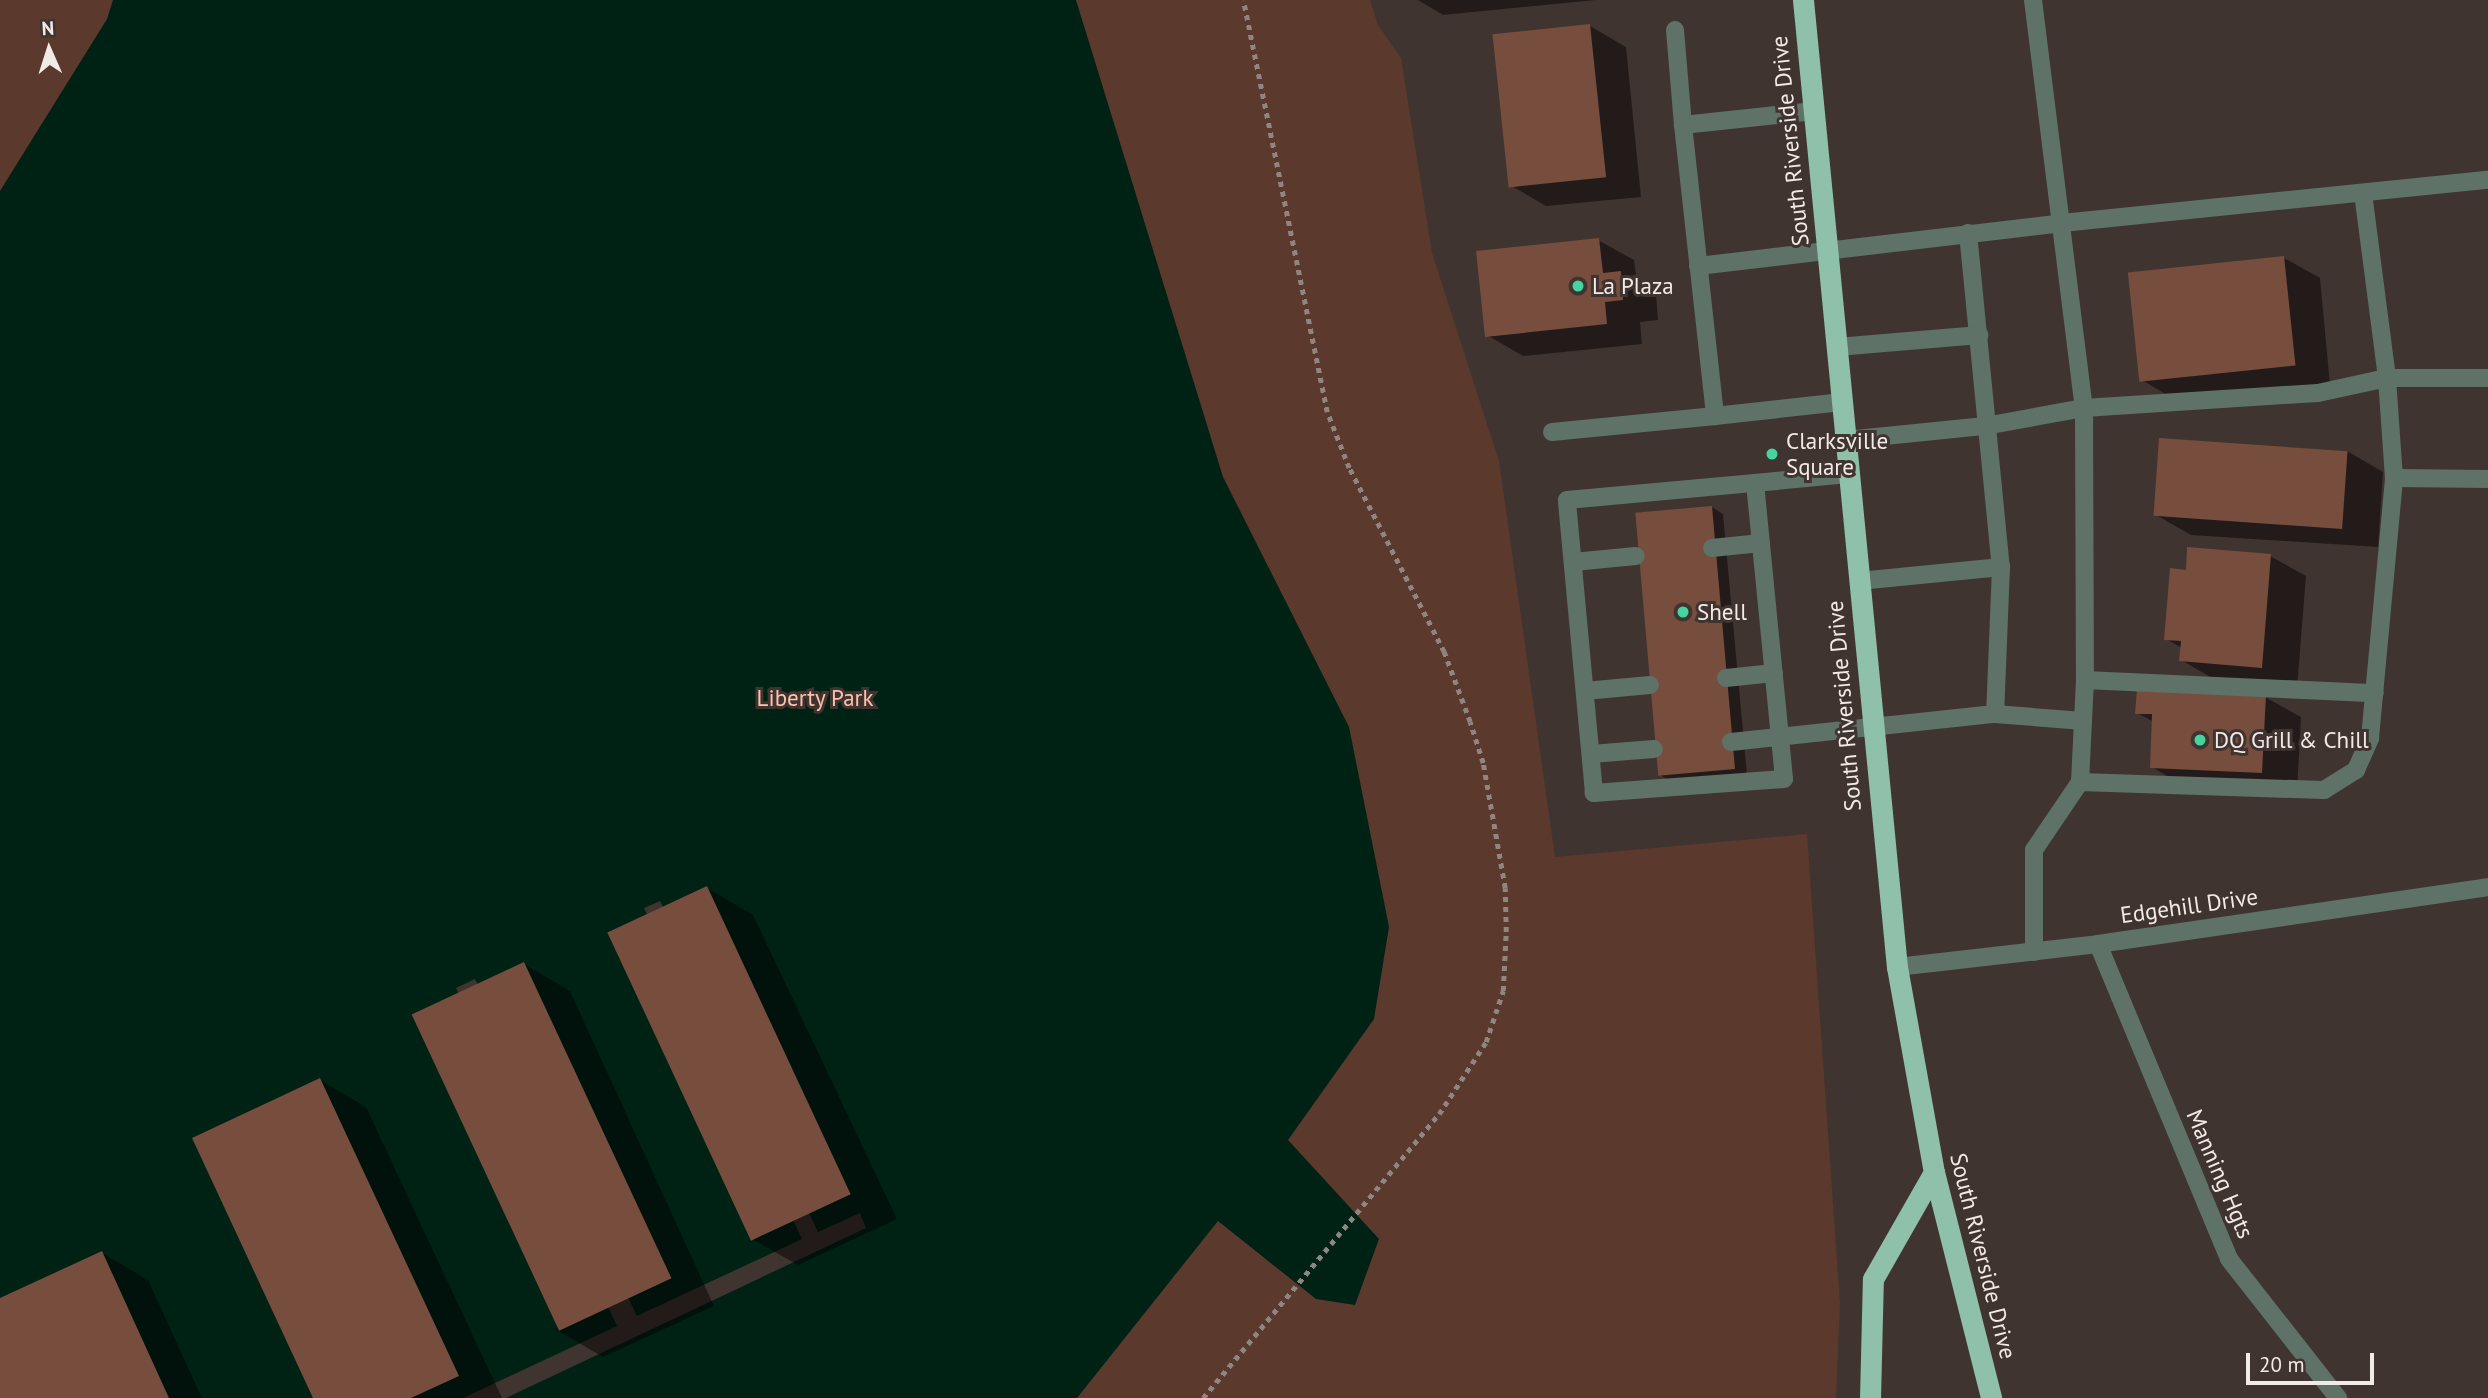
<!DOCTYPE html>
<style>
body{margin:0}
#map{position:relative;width:2488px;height:1398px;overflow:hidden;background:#403430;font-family:"PT Sans",sans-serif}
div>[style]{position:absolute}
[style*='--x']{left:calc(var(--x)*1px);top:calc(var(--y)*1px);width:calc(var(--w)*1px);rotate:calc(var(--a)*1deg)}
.green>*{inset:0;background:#5b392c}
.water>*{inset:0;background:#002215}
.pier>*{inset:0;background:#403430}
.shadow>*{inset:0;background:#0007}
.building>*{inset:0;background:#774d3d;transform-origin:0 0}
.path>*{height:4.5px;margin-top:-2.25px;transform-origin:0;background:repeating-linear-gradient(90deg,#8f8581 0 5px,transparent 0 10px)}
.lane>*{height:18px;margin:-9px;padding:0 9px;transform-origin:9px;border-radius:9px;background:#5e7268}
.street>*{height:18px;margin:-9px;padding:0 9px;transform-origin:9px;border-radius:9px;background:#5e7268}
.highway>*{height:21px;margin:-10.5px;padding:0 10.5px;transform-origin:10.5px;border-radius:10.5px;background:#8fc0a9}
.dots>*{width:19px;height:19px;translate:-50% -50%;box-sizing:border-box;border:4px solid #403430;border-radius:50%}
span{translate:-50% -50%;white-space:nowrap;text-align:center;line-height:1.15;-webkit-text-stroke:6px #403430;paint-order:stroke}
.street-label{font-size:23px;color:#f2eae7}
.poi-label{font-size:23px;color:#f2eae7}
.left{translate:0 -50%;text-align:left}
.park-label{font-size:23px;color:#fdc2ac}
.north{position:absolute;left:14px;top:14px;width:70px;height:70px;-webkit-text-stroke:5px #403430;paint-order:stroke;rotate:357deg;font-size:19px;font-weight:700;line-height:28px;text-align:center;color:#f2eae7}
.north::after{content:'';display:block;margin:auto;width:24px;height:32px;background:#f2eae7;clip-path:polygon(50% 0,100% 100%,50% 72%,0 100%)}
.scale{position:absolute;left:2246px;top:1353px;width:128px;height:32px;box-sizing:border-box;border:4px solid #f2eae7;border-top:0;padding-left:9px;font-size:21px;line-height:24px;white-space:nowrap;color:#f2eae7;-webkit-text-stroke:5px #403430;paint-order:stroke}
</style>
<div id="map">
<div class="green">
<div style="clip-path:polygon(0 0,1370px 0,1378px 25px,1401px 58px,1432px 253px,1499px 461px,1555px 857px,1807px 834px,1840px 1303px,1836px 1398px,0 1398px)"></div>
</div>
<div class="water">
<div style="clip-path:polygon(113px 0,1076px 0,1223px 477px,1349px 727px,1389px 927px,1374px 1019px,1288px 1140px,1379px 1239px,1355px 1305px,1316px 1299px,1218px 1221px,1077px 1398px,0 1398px,0 191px,107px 19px)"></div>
</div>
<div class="pier">
<div style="clip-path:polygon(660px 901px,818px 1232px,860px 1213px,866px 1228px,506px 1398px,463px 1398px,617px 1326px,456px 988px,475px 979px,637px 1316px,802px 1239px,644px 908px)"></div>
</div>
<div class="shadow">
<div style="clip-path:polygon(1418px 0,1596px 0,1443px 15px)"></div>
<div style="clip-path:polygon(1590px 26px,1626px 47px,1641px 197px,1546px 206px,1510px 185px)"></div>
<div style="clip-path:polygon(1598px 240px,1634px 260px,1637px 283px,1656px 294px,1658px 320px,1640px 322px,1642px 344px,1523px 356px,1487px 335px)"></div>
<div style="clip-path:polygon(2284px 258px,2320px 278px,2330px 385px,2176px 400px,2140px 379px)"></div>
<div style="clip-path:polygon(2347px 451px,2383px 472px,2378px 547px,2191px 535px,2156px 515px)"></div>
<div style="clip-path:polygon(1712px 507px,1723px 514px,1747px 775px,1672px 782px,1660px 775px)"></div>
<div style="clip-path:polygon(2270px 556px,2306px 576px,2297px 688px,2217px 681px,2181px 660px,2182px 648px,2166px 639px,2187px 572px)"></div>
<div style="clip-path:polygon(2265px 697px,2301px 717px,2297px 792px,2187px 788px,2152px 767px,2154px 722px,2137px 713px)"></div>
<div style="clip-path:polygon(707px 888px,753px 915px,897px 1219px,798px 1265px,752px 1239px)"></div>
<div style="clip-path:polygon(524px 964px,570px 991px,714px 1306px,603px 1357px,557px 1330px)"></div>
<div style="clip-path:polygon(320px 1080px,366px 1107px,502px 1398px,315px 1398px)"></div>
<div style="clip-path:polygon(102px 1253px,148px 1280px,202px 1398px,0 1398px,0 1300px)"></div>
</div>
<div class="building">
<div style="left:1590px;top:24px;width:154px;height:98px;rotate:84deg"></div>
<div style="clip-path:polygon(1599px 238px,1603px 273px,1621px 271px,1623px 300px,1605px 302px,1607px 324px,1485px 337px,1476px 251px)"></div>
<div style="left:2284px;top:256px;width:110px;height:157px;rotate:84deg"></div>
<div style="left:2159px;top:438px;width:189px;height:78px;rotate:4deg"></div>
<div style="left:1712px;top:506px;width:264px;height:77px;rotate:85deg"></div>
<div style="clip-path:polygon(2187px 547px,2271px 554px,2262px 668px,2179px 661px,2181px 641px,2164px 640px,2170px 568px,2186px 570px)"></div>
<div style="clip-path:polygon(2137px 689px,2266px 695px,2262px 773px,2150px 768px,2152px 714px,2135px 714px)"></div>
<div style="left:707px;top:886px;width:340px;height:110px;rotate:65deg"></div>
<div style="left:524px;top:962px;width:349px;height:124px;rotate:65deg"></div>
<div style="clip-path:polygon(320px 1078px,459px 1376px,411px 1398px,313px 1398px,192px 1138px)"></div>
<div style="clip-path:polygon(102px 1251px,169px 1398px,0 1398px,0 1298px)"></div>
</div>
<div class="path">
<div style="--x:1203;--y:1398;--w:369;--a:-50.3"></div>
<div style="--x:1439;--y:1114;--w:86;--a:-56.9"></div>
<div style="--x:1486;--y:1042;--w:54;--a:-71.6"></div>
<div style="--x:1503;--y:991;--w:59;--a:-87.1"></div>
<div style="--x:1506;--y:932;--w:44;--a:-91.3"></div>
<div style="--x:1505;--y:888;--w:127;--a:-100"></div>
<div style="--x:1483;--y:763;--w:43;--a:-107.6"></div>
<div style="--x:1470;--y:722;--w:75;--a:-110.4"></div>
<div style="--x:1444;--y:652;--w:207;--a:-117.3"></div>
<div style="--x:1349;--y:468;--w:60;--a:-111.4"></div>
<div style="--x:1327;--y:412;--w:420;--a:-101.5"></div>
</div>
<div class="lane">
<div style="--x:2033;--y:0;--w:411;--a:82.9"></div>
<div style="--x:2084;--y:408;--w:272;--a:89.8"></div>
<div style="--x:2085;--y:680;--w:102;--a:92.8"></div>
<div style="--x:2080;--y:782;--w:82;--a:124.1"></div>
<div style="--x:2034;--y:850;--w:102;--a:90"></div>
<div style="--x:1675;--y:30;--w:95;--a:85.2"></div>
<div style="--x:1814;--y:111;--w:132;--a:173.9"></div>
<div style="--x:1683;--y:125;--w:293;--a:83.7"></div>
<div style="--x:1715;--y:416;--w:128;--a:-6.3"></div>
<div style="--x:2363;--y:193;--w:187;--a:82.6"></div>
<div style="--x:2387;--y:378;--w:100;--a:86"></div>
<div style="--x:1968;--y:233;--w:336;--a:84.4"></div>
<div style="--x:2001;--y:567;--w:147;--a:92.3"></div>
<div style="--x:1995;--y:714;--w:88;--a:4.5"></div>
<div style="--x:1698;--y:266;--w:367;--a:-6.7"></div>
<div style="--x:2062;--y:223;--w:428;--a:-5.8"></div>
<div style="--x:1837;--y:347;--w:143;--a:-4.8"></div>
<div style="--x:1552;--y:432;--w:164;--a:-5.6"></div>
<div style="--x:1846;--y:440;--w:140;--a:-5.8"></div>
<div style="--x:1985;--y:426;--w:101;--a:-10.3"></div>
<div style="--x:2084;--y:408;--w:234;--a:-3.7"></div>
<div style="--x:2318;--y:393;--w:71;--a:-12.3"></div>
<div style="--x:2387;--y:378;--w:101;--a:0"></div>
<div style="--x:1755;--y:483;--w:297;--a:84.4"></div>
<div style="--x:1784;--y:779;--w:191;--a:175.8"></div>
<div style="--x:1594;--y:793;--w:294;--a:-95.3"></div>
<div style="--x:1567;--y:500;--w:189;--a:-5.2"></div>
<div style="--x:1755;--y:483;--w:94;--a:-5.5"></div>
<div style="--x:1712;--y:548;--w:49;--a:-5.8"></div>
<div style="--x:1573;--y:562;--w:63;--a:-5.4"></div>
<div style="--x:1859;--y:581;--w:143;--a:-5.6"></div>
<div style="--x:1726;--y:678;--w:48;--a:-5.9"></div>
<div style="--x:2085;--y:680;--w:290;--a:2.6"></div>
<div style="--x:1585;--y:691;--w:65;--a:-5.3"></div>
<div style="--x:1731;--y:742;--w:265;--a:-6.1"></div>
<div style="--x:1591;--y:754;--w:63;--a:-4.5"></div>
<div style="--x:2080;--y:782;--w:244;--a:1.9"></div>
<div style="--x:2324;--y:790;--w:38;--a:-32"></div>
<div style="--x:2356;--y:770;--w:35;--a:-66"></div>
<div style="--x:2370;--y:738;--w:261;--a:-84.7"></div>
<div style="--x:2394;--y:478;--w:94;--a:0.6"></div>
</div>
<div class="street">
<div style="--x:2098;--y:944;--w:341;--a:67.4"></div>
<div style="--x:2229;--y:1259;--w:177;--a:51.9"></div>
<div style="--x:1897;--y:967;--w:202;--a:-6.5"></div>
<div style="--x:2098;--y:944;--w:394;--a:-8.3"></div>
</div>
<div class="highway">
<div style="--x:1803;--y:0;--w:972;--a:84.45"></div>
<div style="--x:1897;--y:967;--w:208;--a:79.8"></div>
<div style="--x:1934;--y:1172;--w:233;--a:75.8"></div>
<div style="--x:1870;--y:1398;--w:119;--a:-88.6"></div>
<div style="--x:1873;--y:1279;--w:123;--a:-60.3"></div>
</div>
<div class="dots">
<div style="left:1578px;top:286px;background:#45d49f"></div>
<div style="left:1772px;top:454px;background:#45d49f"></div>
<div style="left:1683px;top:612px;background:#45d49f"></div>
<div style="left:2200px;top:740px;background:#45d49f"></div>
</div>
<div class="street-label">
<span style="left:1790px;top:141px;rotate:-96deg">South Riverside Drive</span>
<span style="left:1844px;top:706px;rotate:-95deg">South Riverside Drive</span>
<span style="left:2189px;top:906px;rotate:-8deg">Edgehill Drive</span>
<span style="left:2220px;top:1174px;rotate:67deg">Manning Hgts</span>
<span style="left:1983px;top:1256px;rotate:76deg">South Riverside Drive</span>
</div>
<div class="poi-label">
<span class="left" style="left:1592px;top:286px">La Plaza</span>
<span class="left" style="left:1786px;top:454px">Clarksville<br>Square</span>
<span class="left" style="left:1697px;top:612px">Shell</span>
<span class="left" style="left:2214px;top:740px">DQ Grill &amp; Chill</span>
</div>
<div class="park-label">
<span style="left:815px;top:698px">Liberty Park</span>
</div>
<div class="north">N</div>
<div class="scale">20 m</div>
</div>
